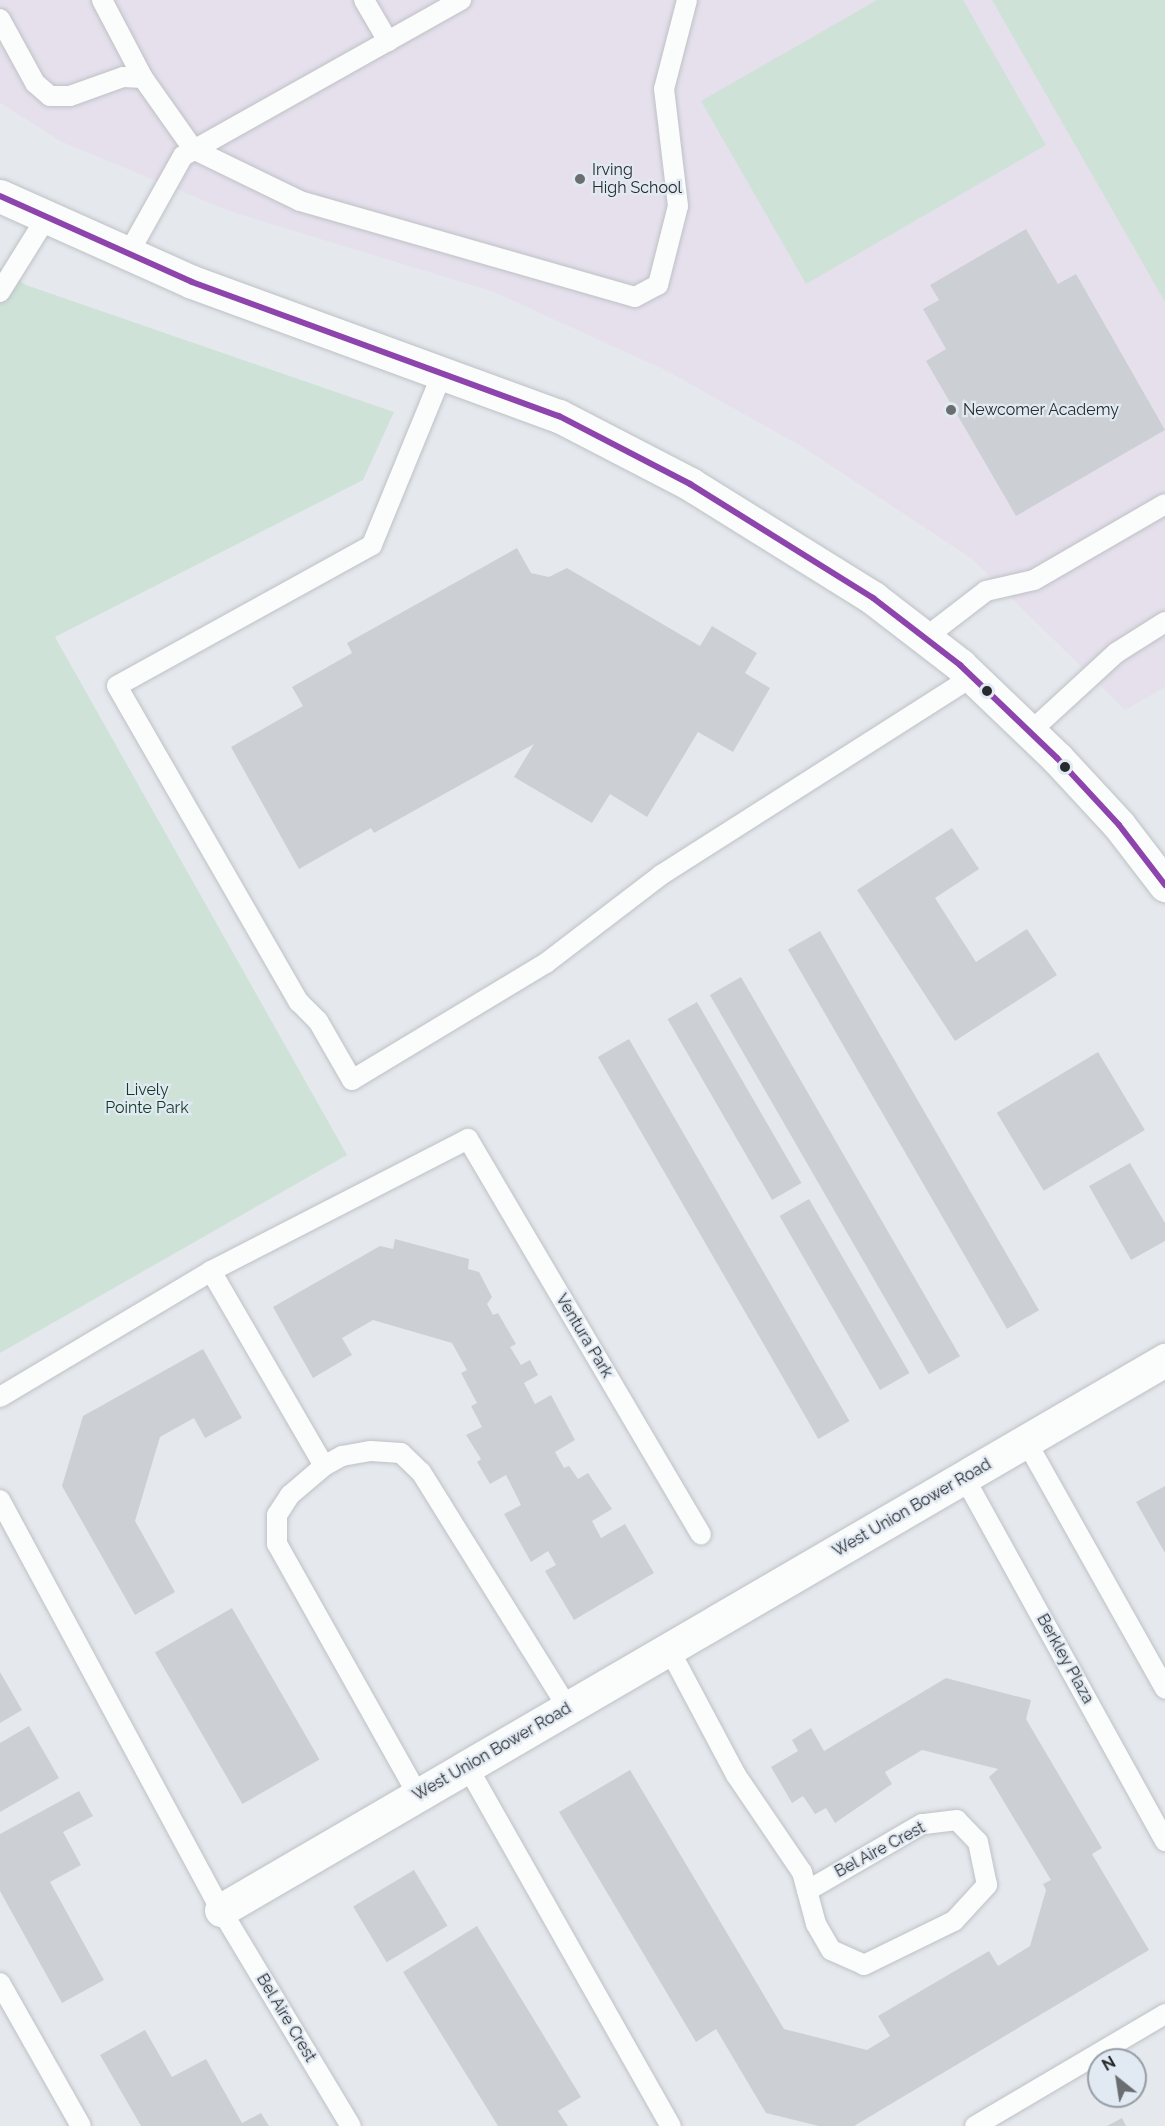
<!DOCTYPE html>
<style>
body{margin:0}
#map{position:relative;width:1165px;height:2126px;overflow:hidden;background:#e5e9ee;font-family:Raleway,sans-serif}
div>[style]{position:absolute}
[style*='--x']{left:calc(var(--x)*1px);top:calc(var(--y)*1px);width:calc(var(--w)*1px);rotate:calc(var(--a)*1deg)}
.education>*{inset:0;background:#e6e0ed}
.green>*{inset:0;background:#cee2d8}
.building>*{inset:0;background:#ccd0d4;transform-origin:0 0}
.roads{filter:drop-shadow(0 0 2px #bec1c5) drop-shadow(0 0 2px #bec1c5)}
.service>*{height:20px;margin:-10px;padding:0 10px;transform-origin:10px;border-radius:10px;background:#fbfcfc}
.minor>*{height:33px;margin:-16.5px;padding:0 16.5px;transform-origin:16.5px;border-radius:16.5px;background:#fbfcfc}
.secondary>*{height:33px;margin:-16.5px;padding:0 16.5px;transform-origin:16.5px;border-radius:16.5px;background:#fbfcfc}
.bus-1>*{height:6px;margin:-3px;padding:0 3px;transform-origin:3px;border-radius:3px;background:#8e44ad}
.dots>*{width:16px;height:16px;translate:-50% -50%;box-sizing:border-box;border:3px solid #e1e9f2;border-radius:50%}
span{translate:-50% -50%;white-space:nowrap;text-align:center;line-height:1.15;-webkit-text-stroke:4.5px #e1e9f2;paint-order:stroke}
.poi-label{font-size:16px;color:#282b2e}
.left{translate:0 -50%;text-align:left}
.park-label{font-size:16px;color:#113a24}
.street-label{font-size:16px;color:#282b2e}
.north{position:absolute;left:1087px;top:2048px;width:60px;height:60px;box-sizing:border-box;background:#e1e9f2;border:2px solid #979da4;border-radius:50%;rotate:330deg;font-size:16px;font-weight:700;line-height:24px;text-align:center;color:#282b2e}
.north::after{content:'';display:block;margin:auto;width:21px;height:27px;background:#6a6e71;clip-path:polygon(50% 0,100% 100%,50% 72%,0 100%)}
</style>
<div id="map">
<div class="education">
<div style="clip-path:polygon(0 0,1165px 0,1165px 687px,1125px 710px,972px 559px,806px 449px,667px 371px,494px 292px,229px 211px,62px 142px,0 103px)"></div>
</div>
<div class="green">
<div style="clip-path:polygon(877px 0,963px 0,1046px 145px,806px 284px,701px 101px)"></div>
<div style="clip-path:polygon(992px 0,1165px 0,1165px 302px)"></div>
<div style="clip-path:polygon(0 268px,26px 285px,394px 412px,363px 480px,55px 637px,347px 1155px,0 1353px)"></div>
</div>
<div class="building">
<div style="clip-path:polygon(1026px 229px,1058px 284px,1076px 274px,1165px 430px,1016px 516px,926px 361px,946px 349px,923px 309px,939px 300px,930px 285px)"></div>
<div style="clip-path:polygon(517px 548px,531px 573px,549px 577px,567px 568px,700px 646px,712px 626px,757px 653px,745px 673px,770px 688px,733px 752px,698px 732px,647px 817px,610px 794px,592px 823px,514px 777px,534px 744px,374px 833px,371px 828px,299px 869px,231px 747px,303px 706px,292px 687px,352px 653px,347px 643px)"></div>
<div style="clip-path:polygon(952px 828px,979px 869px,935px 898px,976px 962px,1027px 929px,1057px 975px,955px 1041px,857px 890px)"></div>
<div style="left:820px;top:931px;width:438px;height:37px;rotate:60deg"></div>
<div style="left:741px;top:977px;width:438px;height:36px;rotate:60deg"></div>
<div style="left:697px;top:1002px;width:209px;height:34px;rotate:60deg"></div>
<div style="left:629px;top:1039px;width:441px;height:36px;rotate:60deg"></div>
<div style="left:1098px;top:1052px;width:91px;height:118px;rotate:59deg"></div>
<div style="clip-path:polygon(1130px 1163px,1165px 1223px,1165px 1241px,1131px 1260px,1089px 1186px)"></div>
<div style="left:809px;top:1199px;width:201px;height:34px;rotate:60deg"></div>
<div style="clip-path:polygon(395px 1239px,469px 1259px,468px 1269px,479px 1272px,492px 1297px,487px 1304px,493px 1315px,498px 1313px,516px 1344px,510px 1347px,521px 1365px,530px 1360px,538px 1375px,524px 1383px,535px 1404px,551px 1395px,575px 1440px,555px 1452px,564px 1468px,569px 1466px,578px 1479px,588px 1473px,612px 1509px,592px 1521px,601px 1538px,625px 1524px,654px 1573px,574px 1620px,545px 1571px,556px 1565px,548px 1551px,531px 1562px,504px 1514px,521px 1505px,506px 1475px,490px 1484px,477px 1462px,481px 1459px,466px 1435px,482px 1427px,471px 1406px,477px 1403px,461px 1373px,467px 1370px,452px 1343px,373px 1320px,342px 1338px,352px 1355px,313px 1378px,273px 1307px,380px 1246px,393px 1249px)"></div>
<div style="clip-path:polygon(203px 1349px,242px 1418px,205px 1438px,194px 1418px,160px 1437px,135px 1521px,175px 1592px,135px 1615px,62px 1486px,83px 1416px)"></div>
<div style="clip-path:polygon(1165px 1486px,1165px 1553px,1136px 1502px)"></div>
<div style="left:232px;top:1608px;width:175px;height:89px;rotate:60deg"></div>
<div style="clip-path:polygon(0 1672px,22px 1710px,0 1723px)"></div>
<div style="clip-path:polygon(946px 1678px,1031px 1700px,1026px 1719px,1102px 1848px,1092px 1854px,1149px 1950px,854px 2126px,819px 2126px,766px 2113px,716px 2029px,696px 2042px,559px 1812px,630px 1770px,784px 2029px,867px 2050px,890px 2036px,878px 2016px,989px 1951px,998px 1966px,1030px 1946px,1046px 1890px,1043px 1884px,1051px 1880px,989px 1777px,998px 1769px,922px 1750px,885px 1772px,892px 1784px,835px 1823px,826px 1808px,815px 1814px,803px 1796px,792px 1803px,771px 1767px,798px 1751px,792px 1740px,811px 1728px,824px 1751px)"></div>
<div style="clip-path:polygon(29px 1726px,59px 1778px,0 1812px,0 1743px)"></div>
<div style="clip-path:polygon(79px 1791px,93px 1816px,63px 1832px,81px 1865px,50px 1882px,104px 1980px,62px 2003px,0 1891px,0 1834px)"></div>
<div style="left:414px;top:1870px;width:65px;height:71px;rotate:59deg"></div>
<div style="clip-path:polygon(477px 1926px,581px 2097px,558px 2111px,568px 2126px,498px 2126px,403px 1972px)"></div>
<div style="clip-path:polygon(145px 2030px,172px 2077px,206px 2059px,242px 2123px,261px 2113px,269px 2126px,141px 2126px,100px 2055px)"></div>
<div style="clip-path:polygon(1122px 2118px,1126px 2126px,1107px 2126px)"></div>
</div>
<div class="roads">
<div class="service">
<div style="--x:102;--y:0;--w:88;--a:62.3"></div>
<div style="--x:143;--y:78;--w:87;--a:54.8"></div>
<div style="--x:193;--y:149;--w:119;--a:25.9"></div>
<div style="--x:300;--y:201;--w:348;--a:16"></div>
<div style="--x:635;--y:297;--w:26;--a:-28"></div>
<div style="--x:658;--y:285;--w:81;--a:-75.8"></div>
<div style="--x:678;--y:206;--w:118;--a:-96.8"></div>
<div style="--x:664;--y:89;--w:92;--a:-75.5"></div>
<div style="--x:364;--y:0;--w:48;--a:59.7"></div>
<div style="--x:0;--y:19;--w:73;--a:61.3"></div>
<div style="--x:35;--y:83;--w:20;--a:41"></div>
<div style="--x:50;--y:96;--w:20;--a:0"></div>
<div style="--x:70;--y:96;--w:56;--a:-19.7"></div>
<div style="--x:123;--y:77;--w:20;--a:3"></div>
<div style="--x:127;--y:256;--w:115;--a:-60.8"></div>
<div style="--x:183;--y:156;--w:319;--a:-29.3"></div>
<div style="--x:0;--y:292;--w:87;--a:-58.1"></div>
<div style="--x:442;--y:374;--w:185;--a:112.3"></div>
<div style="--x:372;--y:545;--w:291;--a:151.1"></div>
<div style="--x:117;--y:686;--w:365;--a:60.1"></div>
<div style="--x:299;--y:1002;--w:27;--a:45"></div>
<div style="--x:318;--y:1021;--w:68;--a:60"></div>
<div style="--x:352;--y:1080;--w:227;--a:-31.1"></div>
<div style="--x:546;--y:963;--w:145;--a:-37.4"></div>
<div style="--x:661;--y:875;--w:369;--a:-32.5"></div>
<div style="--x:925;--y:638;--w:77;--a:-37.6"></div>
<div style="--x:986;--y:591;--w:49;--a:-12.9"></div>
<div style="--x:1034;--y:580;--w:151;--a:-30.1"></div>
<div style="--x:1030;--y:732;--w:117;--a:-42.6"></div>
<div style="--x:1116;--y:653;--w:58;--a:-32.3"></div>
<div style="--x:211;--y:1271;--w:225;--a:59.9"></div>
<div style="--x:0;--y:1397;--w:246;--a:-30.8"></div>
<div style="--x:211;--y:1271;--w:289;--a:-27.2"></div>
<div style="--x:468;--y:1139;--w:459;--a:59.5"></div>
<div style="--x:1026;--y:1441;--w:284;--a:60.7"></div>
<div style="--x:964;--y:1477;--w:416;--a:61.1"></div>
<div style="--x:0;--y:1500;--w:466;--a:61.7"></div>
<div style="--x:221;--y:1910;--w:252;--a:59"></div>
<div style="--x:669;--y:1649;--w:143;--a:62"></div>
<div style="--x:736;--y:1775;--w:117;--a:55.8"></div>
<div style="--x:802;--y:1872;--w:54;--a:74.9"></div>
<div style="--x:816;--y:1924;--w:30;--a:60"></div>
<div style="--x:831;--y:1950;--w:36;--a:24"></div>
<div style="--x:864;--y:1965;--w:100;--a:-26.1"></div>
<div style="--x:954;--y:1921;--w:49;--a:-47.5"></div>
<div style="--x:987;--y:1885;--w:44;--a:-101.8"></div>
<div style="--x:978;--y:1842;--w:30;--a:-134"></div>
<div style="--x:957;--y:1820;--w:35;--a:173"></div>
<div style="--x:922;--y:1824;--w:133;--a:149.8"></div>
<div style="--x:467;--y:1766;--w:414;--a:60.5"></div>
<div style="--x:418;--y:1795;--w:288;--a:-119.3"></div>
<div style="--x:277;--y:1544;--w:29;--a:-90"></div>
<div style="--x:277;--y:1515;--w:24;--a:-57"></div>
<div style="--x:290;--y:1495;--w:45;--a:-40.5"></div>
<div style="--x:324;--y:1466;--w:21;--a:-29"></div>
<div style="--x:342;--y:1456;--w:29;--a:-10"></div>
<div style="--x:371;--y:1451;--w:30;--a:4"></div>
<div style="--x:401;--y:1453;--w:28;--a:44"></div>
<div style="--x:421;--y:1472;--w:278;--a:58.1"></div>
<div style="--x:0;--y:1983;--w:164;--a:60.5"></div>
<div style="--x:975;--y:2126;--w:221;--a:-30.5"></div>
</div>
<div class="minor">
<div style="--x:221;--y:1910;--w:1093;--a:-30.23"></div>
</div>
<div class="secondary">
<div style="--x:0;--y:196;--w:210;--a:24.1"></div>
<div style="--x:192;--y:282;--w:391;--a:20.1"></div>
<div style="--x:559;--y:416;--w:148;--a:27.4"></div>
<div style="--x:690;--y:484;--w:216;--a:31.9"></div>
<div style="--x:873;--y:598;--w:110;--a:37.6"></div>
<div style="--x:960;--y:665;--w:134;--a:43.8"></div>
<div style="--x:1057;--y:758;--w:91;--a:47.2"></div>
<div style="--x:1119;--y:825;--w:76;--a:52.5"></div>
</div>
</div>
<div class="bus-1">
<div style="--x:0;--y:196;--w:210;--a:24.1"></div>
<div style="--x:192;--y:282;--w:391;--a:20.1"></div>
<div style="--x:559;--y:416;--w:148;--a:27.4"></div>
<div style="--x:690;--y:484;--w:216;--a:31.9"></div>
<div style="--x:873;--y:598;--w:110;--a:37.6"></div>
<div style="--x:960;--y:665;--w:134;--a:43.8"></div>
<div style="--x:1057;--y:758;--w:91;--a:47.2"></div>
<div style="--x:1119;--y:825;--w:76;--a:52.5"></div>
</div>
<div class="dots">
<div style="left:580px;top:179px;background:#6a6e71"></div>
<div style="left:951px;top:410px;background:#6a6e71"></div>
<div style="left:987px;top:691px;background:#282b2e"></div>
<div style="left:1065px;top:767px;background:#282b2e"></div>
</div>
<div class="poi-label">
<span class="left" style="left:592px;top:179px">Irving<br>High School</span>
<span class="left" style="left:963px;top:410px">Newcomer Academy</span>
</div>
<div class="park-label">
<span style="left:147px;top:1099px">Lively<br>Pointe Park</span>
</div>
<div class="street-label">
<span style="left:584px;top:1336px;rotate:59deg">Ventura Park</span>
<span style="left:912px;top:1508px;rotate:-30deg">West Union Bower Road</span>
<span style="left:1065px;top:1659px;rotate:61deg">Berkley Plaza</span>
<span style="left:492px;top:1752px;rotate:-30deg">West Union Bower Road</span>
<span style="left:880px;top:1850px;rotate:-28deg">Bel Aire Crest</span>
<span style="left:286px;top:2018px;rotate:59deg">Bel Aire Crest</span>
</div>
<div class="north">N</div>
</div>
